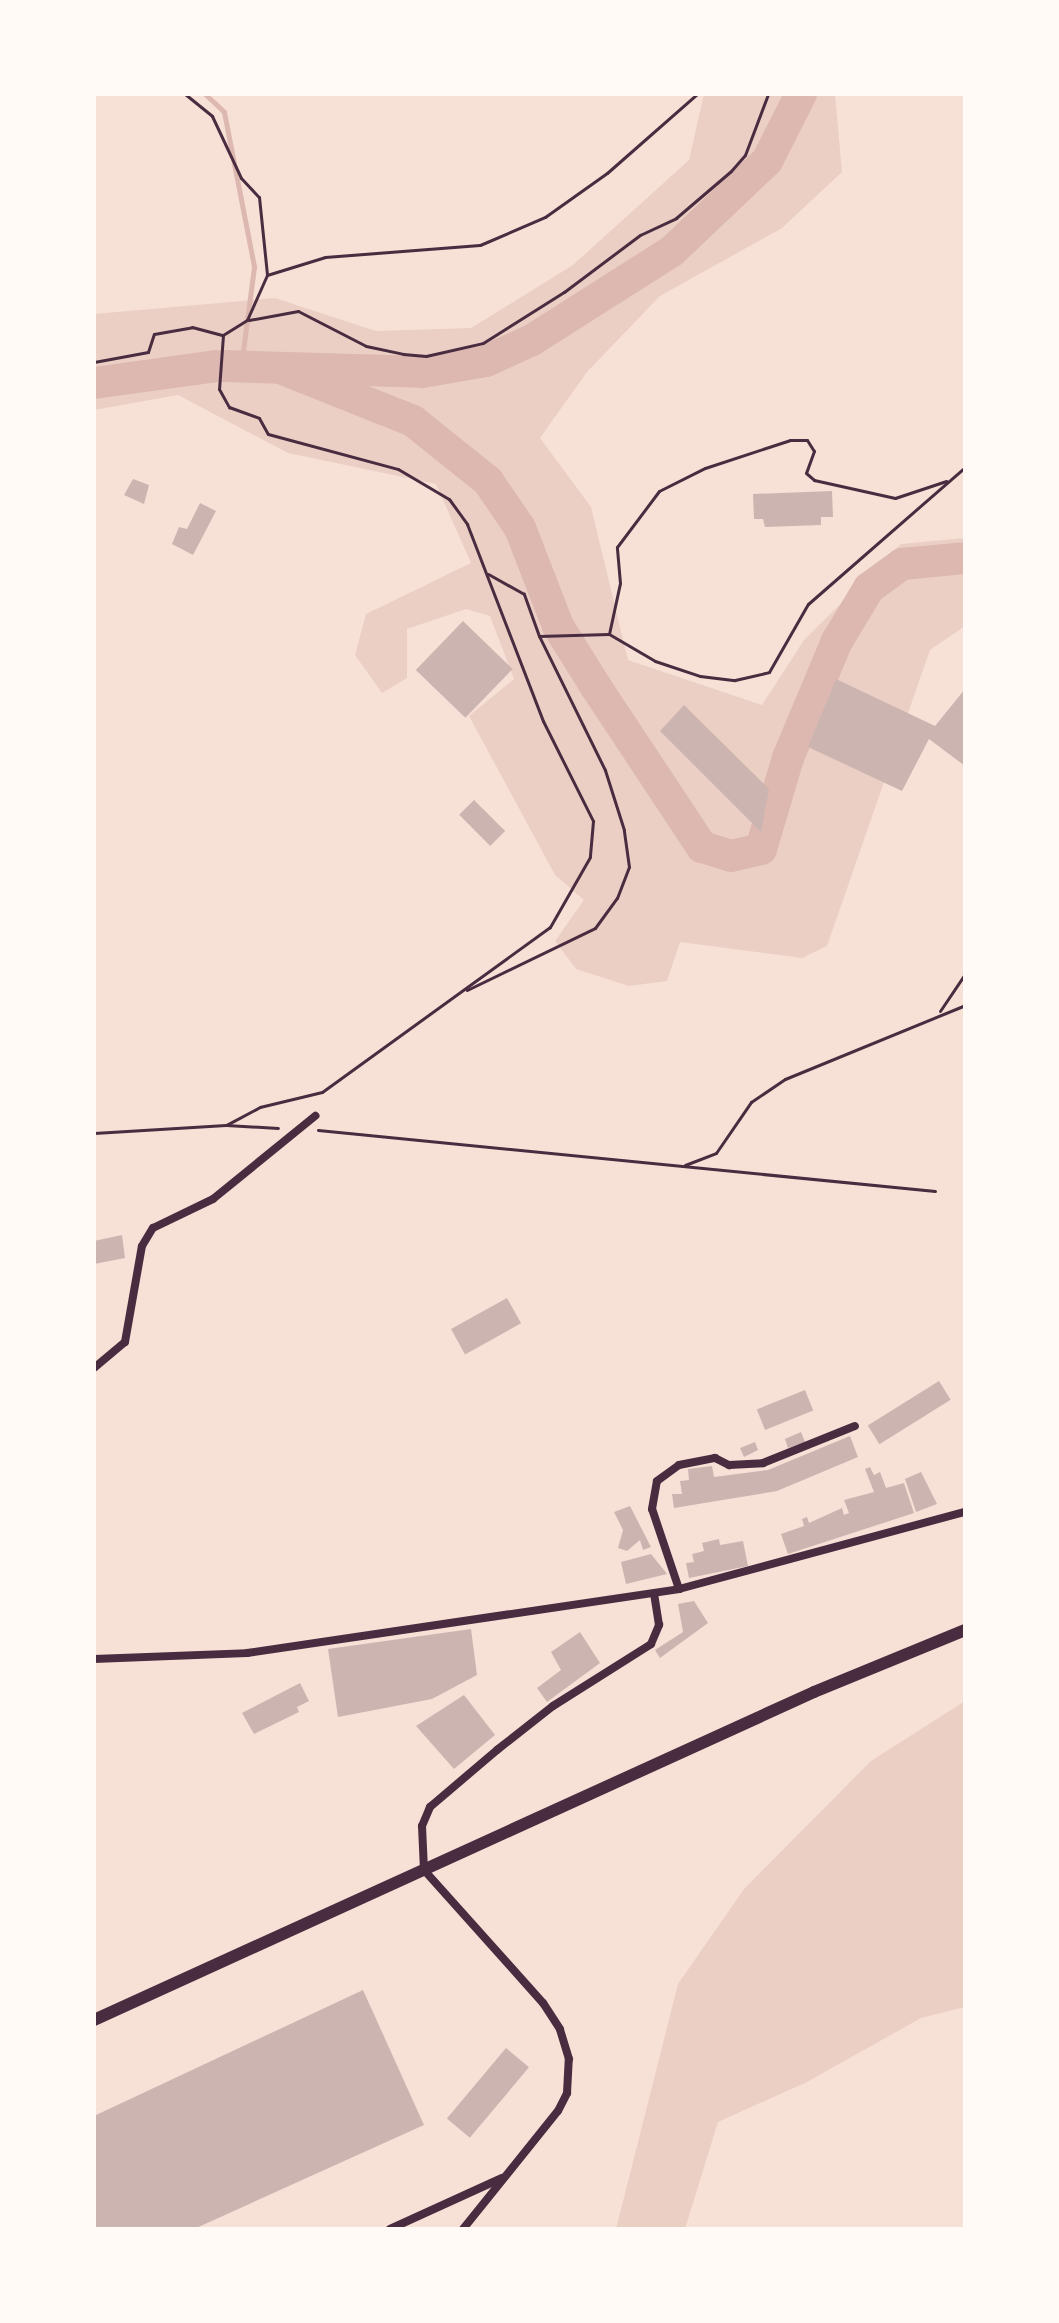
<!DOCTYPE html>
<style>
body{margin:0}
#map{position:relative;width:1059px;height:2323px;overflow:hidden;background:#f7e1d7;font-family:"Space Grotesk",sans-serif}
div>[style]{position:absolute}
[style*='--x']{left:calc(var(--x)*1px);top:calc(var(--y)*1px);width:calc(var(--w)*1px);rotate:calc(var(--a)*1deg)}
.green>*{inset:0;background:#ebcfc5}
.stream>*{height:5px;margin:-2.5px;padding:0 2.5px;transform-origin:2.5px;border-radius:2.5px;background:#dcb8b0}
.river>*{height:32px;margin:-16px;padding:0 16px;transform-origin:16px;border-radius:16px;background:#dcb8b0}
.building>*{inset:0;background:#ccb4b1;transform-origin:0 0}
.path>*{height:3px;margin:-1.5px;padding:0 1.5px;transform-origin:1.5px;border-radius:1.5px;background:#4a2c40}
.minor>*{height:8px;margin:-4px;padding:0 4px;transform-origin:4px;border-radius:4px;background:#4a2c40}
.secondary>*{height:12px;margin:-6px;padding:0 6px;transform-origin:6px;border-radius:6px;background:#4a2c40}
span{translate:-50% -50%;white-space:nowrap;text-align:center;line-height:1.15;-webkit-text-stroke:6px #fffaf5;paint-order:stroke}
.frame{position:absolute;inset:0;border:96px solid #fffaf5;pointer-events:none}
</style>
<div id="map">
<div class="green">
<div style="clip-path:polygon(704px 94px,835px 94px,842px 172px,782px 228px,660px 296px,587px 372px,540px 438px,591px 507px,628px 660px,762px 705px,804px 640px,901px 544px,965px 538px,965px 626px,930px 650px,827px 946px,802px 958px,680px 942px,667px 981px,629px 986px,576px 969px,555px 941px,584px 900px,555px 875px,469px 716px,514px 679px,490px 616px,466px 609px,407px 629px,407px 678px,382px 693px,355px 655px,366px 614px,471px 563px,436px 484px,288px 453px,178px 395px,94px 410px,94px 314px,275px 298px,376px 331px,471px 328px,573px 265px,689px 160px)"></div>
<div style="clip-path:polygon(965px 1701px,965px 2007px,921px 2018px,807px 2082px,718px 2122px,685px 2229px,616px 2229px,678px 1984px,744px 1889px,871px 1761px)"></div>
</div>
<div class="stream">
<div style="--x:205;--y:94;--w:26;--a:43"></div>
<div style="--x:224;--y:112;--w:158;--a:79"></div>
<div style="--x:254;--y:267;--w:100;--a:97.5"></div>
</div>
<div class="river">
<div style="--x:224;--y:366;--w:198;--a:1.7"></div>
<div style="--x:422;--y:372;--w:65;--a:-9.8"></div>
<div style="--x:486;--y:361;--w:51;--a:-24.5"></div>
<div style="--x:532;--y:340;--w:166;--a:-32.4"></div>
<div style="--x:672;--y:251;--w:131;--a:-43.5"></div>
<div style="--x:767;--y:161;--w:75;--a:-63.1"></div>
<div style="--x:280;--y:368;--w:143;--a:21.7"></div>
<div style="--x:413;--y:421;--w:96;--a:38.7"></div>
<div style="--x:488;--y:481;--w:57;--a:55.8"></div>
<div style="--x:520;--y:528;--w:105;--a:68.8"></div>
<div style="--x:558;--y:626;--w:72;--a:58.1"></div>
<div style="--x:596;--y:687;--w:192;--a:56.5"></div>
<div style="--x:702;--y:847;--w:30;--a:17"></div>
<div style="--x:731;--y:856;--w:31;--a:-13"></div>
<div style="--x:761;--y:849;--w:95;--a:-73.5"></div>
<div style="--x:788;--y:758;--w:127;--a:-67.3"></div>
<div style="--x:837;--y:641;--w:62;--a:-58.9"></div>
<div style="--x:869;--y:588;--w:41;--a:-36"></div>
<div style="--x:902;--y:564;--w:63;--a:-5.4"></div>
<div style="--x:94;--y:383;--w:123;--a:-7.9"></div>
</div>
<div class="building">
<div style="clip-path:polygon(133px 479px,149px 485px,144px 504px,124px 495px)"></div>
<div style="clip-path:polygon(832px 491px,833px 517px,821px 517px,821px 525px,765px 527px,763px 519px,754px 519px,753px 494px)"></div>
<div style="clip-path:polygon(200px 503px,216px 511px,193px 555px,172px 544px,179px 527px,187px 529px)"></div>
<div style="left:463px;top:621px;width:69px;height:68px;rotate:44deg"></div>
<div style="clip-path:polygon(836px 679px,935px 726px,965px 689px,965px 766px,929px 739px,902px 791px,808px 747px)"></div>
<div style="clip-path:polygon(684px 705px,769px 789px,761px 832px,660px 731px)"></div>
<div style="left:474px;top:800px;width:44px;height:21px;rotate:45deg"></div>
<div style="clip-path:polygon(122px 1235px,125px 1258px,94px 1264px,94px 1241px)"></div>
<div style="left:507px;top:1298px;width:29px;height:64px;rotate:61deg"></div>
<div style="left:939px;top:1381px;width:22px;height:84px;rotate:58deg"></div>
<div style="left:805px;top:1390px;width:22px;height:52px;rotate:68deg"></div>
<div style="clip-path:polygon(801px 1432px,805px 1442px,788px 1448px,785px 1439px)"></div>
<div style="clip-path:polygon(850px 1436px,858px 1457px,777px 1491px,674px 1508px,672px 1494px,682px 1494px,680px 1481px,689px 1480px,688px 1469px,712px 1466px,714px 1477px,768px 1470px)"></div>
<div style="clip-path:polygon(755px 1442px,758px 1450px,744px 1457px,740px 1448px)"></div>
<div style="clip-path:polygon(870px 1467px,874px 1475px,880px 1472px,886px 1488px,904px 1483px,914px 1513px,788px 1554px,781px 1534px,804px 1526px,802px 1519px,807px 1517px,809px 1523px,842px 1508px,844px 1515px,849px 1513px,844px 1500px,874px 1492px,865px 1469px)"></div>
<div style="clip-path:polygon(921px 1472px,937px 1504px,916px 1512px,905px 1479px)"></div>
<div style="clip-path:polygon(630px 1506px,651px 1547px,643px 1550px,640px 1540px,627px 1551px,618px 1548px,623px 1530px,614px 1512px)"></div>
<div style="clip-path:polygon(719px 1539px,720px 1545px,743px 1541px,748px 1566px,689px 1578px,686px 1563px,694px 1562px,692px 1554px,704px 1551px,702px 1543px)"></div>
<div style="clip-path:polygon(651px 1554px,667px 1574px,626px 1584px,621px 1562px)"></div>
<div style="clip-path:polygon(694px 1601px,708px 1623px,660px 1658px,655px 1650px,683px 1632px,678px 1604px)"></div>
<div style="clip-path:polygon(471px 1629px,477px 1675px,432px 1699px,338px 1717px,328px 1649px)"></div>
<div style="clip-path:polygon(580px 1632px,600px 1663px,547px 1702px,537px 1688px,561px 1670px,551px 1652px)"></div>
<div style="clip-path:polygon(300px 1683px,309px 1701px,297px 1707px,299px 1712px,254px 1734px,242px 1713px)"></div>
<div style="clip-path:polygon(464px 1695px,495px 1735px,454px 1769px,416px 1726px)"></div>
<div style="clip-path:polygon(363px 1990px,424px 2125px,194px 2229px,94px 2229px,94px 2116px)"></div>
<div style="left:506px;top:2048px;width:30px;height:92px;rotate:40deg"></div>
</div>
<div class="path">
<div style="--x:185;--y:94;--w:35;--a:39"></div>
<div style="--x:212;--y:116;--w:68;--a:64.9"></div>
<div style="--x:241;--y:178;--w:26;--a:47"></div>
<div style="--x:259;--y:197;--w:78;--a:84.1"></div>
<div style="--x:267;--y:275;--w:49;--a:114"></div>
<div style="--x:247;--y:320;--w:28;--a:148"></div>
<div style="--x:223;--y:335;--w:54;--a:94.2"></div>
<div style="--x:219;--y:389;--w:21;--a:61"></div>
<div style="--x:229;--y:407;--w:32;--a:20"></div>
<div style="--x:259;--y:418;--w:18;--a:61"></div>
<div style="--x:268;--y:434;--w:135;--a:15.1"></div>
<div style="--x:398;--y:469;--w:59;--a:30.5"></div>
<div style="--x:449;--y:499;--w:31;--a:54"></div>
<div style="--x:467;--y:524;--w:211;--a:68.9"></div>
<div style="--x:543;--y:721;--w:112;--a:63.4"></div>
<div style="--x:593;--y:821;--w:36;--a:95"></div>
<div style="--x:590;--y:857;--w:81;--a:119.7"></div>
<div style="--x:550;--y:927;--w:281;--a:144.1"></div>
<div style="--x:322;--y:1092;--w:64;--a:166.4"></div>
<div style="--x:260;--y:1107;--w:38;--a:152"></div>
<div style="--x:267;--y:275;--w:61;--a:-17.2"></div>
<div style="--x:325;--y:257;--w:155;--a:-4.4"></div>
<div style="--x:480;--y:245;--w:71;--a:-23.3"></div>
<div style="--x:545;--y:217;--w:76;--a:-35.4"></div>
<div style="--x:607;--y:173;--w:120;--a:-41.3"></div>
<div style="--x:249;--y:320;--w:50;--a:-10.4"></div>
<div style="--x:298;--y:311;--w:76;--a:27.2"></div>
<div style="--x:366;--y:346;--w:38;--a:12"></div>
<div style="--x:403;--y:354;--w:23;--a:5"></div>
<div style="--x:426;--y:356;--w:58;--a:-12.8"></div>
<div style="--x:483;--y:343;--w:96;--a:-32.2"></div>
<div style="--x:564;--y:292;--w:95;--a:-36.9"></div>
<div style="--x:640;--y:235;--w:40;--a:-25"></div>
<div style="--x:676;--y:218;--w:72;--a:-40.5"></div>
<div style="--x:731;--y:171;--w:21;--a:-49"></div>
<div style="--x:745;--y:155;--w:65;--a:-69.3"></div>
<div style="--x:94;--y:362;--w:55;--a:-10.5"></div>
<div style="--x:148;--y:352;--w:19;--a:-72"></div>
<div style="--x:154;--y:334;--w:39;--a:-10"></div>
<div style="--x:192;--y:327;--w:31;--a:15"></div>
<div style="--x:609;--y:634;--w:52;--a:-77.8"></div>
<div style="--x:620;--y:583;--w:36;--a:-95"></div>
<div style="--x:617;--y:547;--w:70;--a:-53.1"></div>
<div style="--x:659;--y:491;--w:51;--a:-26.6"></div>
<div style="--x:705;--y:468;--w:89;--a:-18.2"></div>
<div style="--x:790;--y:440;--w:17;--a:0"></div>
<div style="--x:807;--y:440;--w:13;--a:58"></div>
<div style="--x:814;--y:451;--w:23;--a:110"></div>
<div style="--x:806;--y:473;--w:11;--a:41"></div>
<div style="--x:814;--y:480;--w:83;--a:12.5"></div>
<div style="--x:895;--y:498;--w:54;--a:-18.4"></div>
<div style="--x:539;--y:636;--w:70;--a:-1.6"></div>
<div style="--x:609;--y:634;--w:53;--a:30.4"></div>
<div style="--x:655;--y:661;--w:47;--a:18.4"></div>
<div style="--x:700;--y:676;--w:35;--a:7"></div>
<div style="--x:735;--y:680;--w:35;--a:-13"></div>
<div style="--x:769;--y:672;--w:78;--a:-60.2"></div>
<div style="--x:808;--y:604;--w:208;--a:-41.1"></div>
<div style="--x:467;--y:990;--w:142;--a:-25.8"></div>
<div style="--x:595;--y:928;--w:37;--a:-54"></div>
<div style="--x:617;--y:898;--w:33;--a:-69"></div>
<div style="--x:629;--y:867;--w:37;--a:-98"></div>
<div style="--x:624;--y:830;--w:63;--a:-107.6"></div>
<div style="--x:605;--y:770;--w:149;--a:-116.2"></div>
<div style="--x:539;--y:636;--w:45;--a:-109.7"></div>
<div style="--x:524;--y:594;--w:41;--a:-150.9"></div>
<div style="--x:940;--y:1011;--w:45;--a:-56"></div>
<div style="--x:318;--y:1130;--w:620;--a:5.65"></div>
<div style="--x:94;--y:1133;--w:132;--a:-3.5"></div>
<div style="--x:226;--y:1125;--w:52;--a:3.3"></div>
<div style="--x:685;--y:1165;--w:33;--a:-21"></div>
<div style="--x:716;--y:1153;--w:62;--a:-55.5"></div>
<div style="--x:751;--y:1102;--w:41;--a:-34.1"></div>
<div style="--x:785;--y:1079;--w:195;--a:-22.3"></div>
</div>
<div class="minor">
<div style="--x:94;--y:1368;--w:40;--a:-40"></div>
<div style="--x:125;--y:1342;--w:97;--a:-80"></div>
<div style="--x:142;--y:1246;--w:21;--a:-59"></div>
<div style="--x:153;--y:1228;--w:67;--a:-25.8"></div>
<div style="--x:213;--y:1199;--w:132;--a:-39.1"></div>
<div style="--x:679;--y:1589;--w:84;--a:-108.6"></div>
<div style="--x:652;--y:1509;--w:28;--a:-80"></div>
<div style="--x:657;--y:1481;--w:27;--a:-36"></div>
<div style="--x:679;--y:1465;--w:37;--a:-11"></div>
<div style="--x:715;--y:1458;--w:16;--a:27"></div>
<div style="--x:729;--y:1465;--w:34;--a:-3"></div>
<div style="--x:763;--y:1463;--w:99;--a:-21.9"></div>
<div style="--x:94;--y:1659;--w:153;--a:-2.2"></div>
<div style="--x:247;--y:1653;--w:437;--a:-8.4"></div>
<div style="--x:679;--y:1589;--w:296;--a:-15.1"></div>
<div style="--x:390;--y:2229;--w:123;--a:-24.5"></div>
<div style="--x:463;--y:2229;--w:151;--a:-51.2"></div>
<div style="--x:558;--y:2111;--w:20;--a:-63"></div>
<div style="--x:567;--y:2093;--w:34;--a:-87"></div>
<div style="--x:569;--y:2059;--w:31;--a:-107"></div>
<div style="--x:560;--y:2029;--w:31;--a:-123"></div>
<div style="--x:543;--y:2003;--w:178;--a:-131.8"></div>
<div style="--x:424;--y:1870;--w:44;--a:-92.6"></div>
<div style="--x:422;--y:1826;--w:21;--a:-67"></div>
<div style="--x:430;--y:1807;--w:88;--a:-40.4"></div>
<div style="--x:497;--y:1750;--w:71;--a:-38.2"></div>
<div style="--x:553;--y:1706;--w:116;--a:-32.3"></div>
<div style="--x:651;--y:1644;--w:21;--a:-67"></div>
<div style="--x:659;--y:1625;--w:32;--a:-99"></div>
</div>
<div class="secondary">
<div style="--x:94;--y:2020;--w:791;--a:-24.49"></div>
<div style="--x:814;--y:1692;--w:163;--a:-22.3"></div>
</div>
<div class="frame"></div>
</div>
